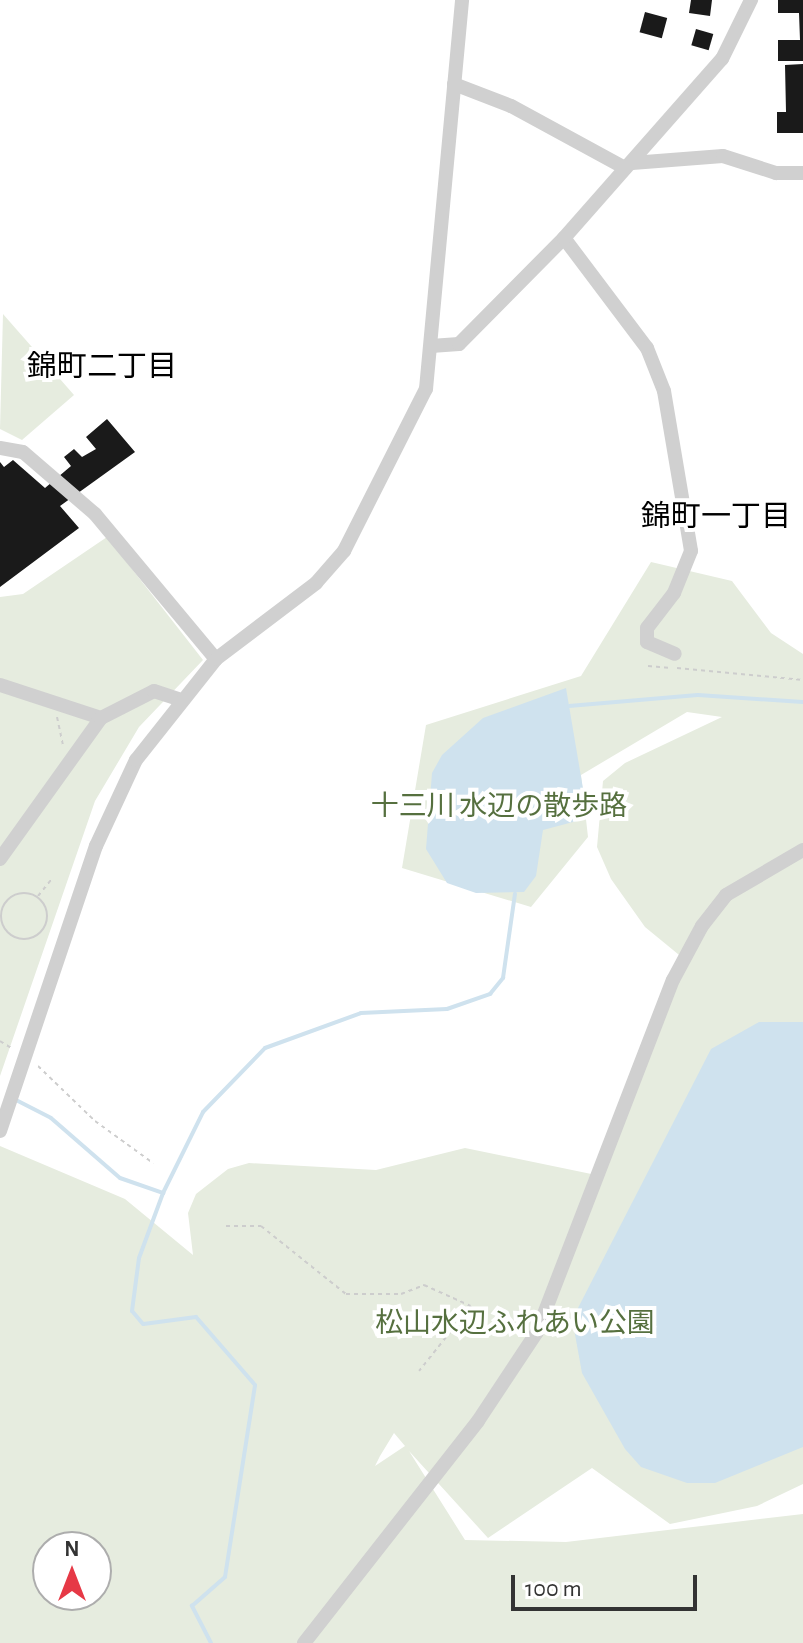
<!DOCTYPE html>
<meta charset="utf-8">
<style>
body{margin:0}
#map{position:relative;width:803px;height:1643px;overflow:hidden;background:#fff;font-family:"Alegreya Sans","Noto Sans JP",sans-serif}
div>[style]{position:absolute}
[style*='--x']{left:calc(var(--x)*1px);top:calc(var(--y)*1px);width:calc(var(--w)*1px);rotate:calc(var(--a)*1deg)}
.green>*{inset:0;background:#e6ecdf}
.water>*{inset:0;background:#cfe2ee}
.stream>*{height:4px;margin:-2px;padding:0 2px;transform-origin:2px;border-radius:2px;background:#cfe2ee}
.building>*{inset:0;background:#1a1a1a;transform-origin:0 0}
.path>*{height:2px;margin-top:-1px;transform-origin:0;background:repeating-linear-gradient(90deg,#cdcdcd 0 4px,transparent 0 8px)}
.path>.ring{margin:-1px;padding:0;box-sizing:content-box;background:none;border:2px solid #cdcdcd;border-radius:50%}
.minor>*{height:14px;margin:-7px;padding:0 7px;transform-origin:7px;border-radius:7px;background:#d0d0d0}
span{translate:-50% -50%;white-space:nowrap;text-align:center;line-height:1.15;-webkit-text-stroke:8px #fff;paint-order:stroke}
.park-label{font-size:28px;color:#56703f}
.neighbourhood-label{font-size:30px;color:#000}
.north{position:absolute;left:32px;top:1531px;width:80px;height:80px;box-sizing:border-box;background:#fff;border:2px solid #adadad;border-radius:50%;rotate:0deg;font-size:22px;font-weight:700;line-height:32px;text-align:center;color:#333}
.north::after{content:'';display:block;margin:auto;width:28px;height:36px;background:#e63946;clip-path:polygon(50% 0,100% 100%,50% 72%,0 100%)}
.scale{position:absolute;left:511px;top:1575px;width:186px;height:36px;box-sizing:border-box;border:4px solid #333;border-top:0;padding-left:10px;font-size:24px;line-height:28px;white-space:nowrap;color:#333;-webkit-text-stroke:6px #fff;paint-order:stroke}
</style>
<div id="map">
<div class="green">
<div style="clip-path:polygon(3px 314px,74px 395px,22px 440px,0 429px)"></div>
<div style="clip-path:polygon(107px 537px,203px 660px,139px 727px,95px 801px,0 1076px,0 597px,23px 594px)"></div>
<div style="clip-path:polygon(evenodd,651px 562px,732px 581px,771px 633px,803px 654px,803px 1484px,757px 1506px,670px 1524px,592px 1468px,488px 1538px,409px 1451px,465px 1540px,566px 1542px,803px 1514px,803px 1643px,0 1643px,0 1146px,125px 1199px,193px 1255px,188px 1213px,196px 1194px,228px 1169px,249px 1163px,376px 1170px,465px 1148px,601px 1176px,684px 959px,645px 927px,611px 879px,597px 847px,603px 781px,625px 763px,722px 717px,687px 712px,581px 775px,588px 837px,531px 907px,402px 868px,426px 725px,581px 676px,651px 562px,394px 1433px,405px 1446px,375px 1466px,380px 1456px,394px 1433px,651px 562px,48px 1547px,96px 1547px,96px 1595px,48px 1595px,48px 1547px)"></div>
</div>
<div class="water">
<div style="clip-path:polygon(566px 688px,588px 818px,543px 830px,536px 876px,524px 892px,476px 893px,447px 883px,426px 849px,432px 773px,442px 755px,483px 718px)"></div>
<div style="clip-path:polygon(759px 1022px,803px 1022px,803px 1447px,715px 1483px,687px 1483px,641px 1467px,625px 1449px,582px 1373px,574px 1329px,578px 1308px,711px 1049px)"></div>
</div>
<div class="stream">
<div style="--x:569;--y:706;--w:129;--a:-4.9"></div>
<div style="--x:698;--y:695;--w:105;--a:3.8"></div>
<div style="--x:16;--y:1100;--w:39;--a:27"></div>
<div style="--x:51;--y:1118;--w:91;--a:41"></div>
<div style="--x:120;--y:1178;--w:46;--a:19.2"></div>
<div style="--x:211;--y:1643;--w:42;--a:-117.2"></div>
<div style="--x:192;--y:1606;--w:44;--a:-41.3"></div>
<div style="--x:225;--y:1577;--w:194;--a:-81.1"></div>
<div style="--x:255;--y:1385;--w:90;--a:-130.9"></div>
<div style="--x:196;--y:1317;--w:53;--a:172.5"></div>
<div style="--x:143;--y:1324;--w:17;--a:-130"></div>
<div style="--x:132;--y:1311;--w:53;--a:-82.5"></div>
<div style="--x:139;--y:1258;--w:69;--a:-69.7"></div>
<div style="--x:163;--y:1193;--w:90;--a:-63.7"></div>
<div style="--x:203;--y:1112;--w:89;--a:-45.9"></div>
<div style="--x:265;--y:1048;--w:102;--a:-20"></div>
<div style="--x:361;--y:1013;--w:86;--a:-2.7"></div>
<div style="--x:447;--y:1009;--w:46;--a:-19.2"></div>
<div style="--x:490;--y:994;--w:21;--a:-51"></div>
<div style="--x:503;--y:978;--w:85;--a:-81.9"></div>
</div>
<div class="building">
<div style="clip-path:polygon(691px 0,712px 0,710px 16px,689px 13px)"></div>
<div style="clip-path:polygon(778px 0,803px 0,803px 61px,778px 61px,778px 40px,800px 40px,799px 13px,778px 13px)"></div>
<div style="left:645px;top:12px;width:23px;height:21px;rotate:15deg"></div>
<div style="left:696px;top:29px;width:18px;height:17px;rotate:16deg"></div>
<div style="clip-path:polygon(803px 64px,803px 133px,777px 133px,777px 112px,786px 112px,785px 65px)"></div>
<div style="clip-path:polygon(107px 419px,135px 452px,60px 506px,79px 528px,0 587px,0 462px,4px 467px,13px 460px,45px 488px,71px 466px,64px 457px,74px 449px,82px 457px,96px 449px,86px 437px)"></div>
</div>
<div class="path">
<div style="--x:648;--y:666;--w:23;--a:5"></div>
<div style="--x:677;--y:668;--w:127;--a:5.4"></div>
<div style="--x:57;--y:717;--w:30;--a:78"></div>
<div class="ring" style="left:1px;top:893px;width:44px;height:44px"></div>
<div style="--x:38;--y:896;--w:21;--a:-51"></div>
<div style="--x:0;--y:1041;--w:15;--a:32"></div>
<div style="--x:38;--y:1066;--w:79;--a:44"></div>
<div style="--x:95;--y:1121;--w:72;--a:35.9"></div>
<div style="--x:226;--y:1226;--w:35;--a:0"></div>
<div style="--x:261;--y:1226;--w:109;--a:38.7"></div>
<div style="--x:346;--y:1294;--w:55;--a:0"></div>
<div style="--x:401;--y:1294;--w:25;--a:-21"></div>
<div style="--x:424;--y:1285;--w:51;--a:24.1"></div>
<div style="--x:471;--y:1306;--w:83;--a:128.7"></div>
</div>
<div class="minor">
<div style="--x:454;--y:84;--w:61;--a:21.1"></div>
<div style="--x:511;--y:106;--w:130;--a:28.5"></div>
<div style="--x:632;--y:163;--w:91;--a:-4.4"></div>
<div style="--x:723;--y:156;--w:56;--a:17.8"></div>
<div style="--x:776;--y:173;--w:27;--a:0"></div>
<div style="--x:564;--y:238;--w:138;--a:53"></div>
<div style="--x:647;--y:348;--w:46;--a:68.4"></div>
<div style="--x:664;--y:391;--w:162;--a:80.4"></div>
<div style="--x:691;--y:551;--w:45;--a:112"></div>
<div style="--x:674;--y:593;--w:44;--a:127.6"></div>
<div style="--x:647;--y:628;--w:14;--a:90"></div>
<div style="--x:647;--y:642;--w:30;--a:23"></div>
<div style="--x:431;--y:346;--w:28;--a:-4"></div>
<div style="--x:459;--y:344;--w:149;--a:-45.3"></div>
<div style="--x:564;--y:238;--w:239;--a:-48.6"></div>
<div style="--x:722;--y:59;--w:66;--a:-63.8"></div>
<div style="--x:0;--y:448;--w:23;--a:10"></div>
<div style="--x:23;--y:452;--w:95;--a:40.7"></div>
<div style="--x:95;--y:514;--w:189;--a:50.2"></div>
<div style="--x:0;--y:685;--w:106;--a:18.1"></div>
<div style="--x:0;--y:859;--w:173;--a:-54.4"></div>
<div style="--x:101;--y:718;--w:59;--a:-27"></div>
<div style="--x:154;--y:691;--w:26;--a:18"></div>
<div style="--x:0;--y:1131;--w:301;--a:-71.4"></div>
<div style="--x:96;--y:846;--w:95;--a:-65.1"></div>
<div style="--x:136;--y:760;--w:129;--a:-51.6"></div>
<div style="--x:216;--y:659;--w:126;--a:-37.2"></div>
<div style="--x:316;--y:583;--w:43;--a:-48.8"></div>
<div style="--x:344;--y:551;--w:182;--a:-63.2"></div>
<div style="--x:426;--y:389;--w:391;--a:-84.7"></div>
<div style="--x:304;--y:1643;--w:282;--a:-51.9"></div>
<div style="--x:478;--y:1421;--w:107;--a:-56.5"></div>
<div style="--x:537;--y:1332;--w:377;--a:-68.9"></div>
<div style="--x:673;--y:980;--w:61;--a:-61.8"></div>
<div style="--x:702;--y:926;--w:39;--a:-52"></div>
<div style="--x:726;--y:895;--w:89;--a:-30.3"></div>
</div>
<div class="park-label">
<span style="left:499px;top:807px">十三川 水辺の散歩路</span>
<span style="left:515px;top:1324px">松山水辺ふれあい公園</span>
</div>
<div class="neighbourhood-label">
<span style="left:102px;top:367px">錦町二丁目</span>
<span style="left:716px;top:517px">錦町一丁目</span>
</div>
<div class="north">N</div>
<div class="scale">100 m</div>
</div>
